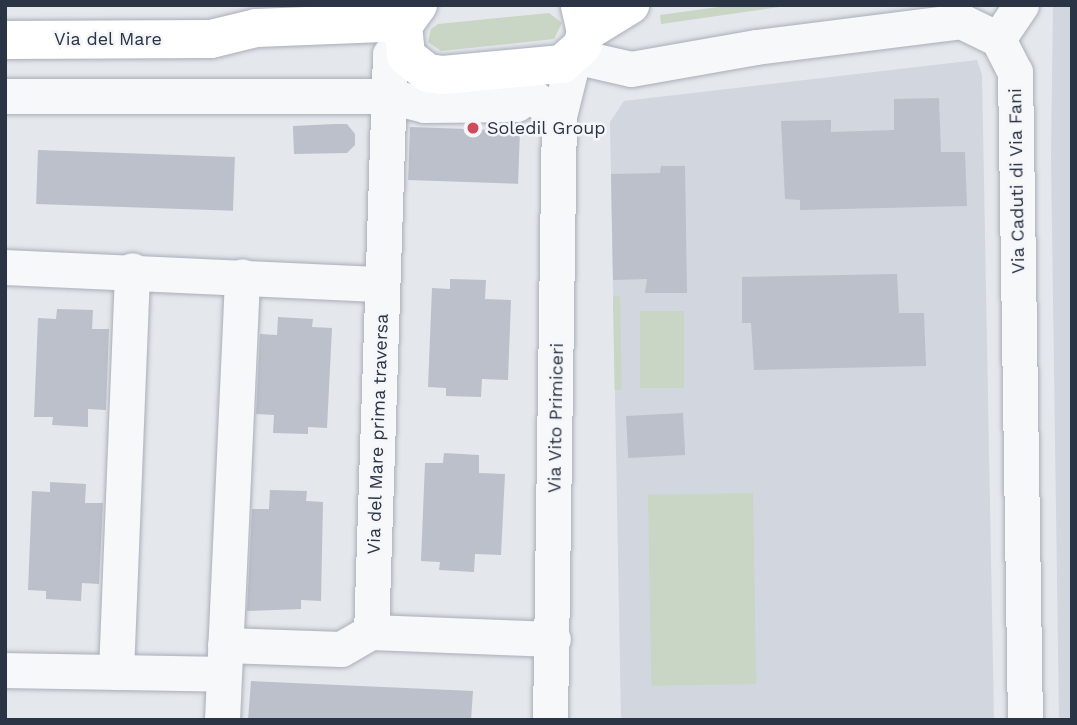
<!DOCTYPE html>
<style>
body{margin:0}
#map{position:relative;width:1077px;height:725px;overflow:hidden;background:#e4e7ec;font-family:"Work Sans",sans-serif}
div>[style]{position:absolute}
[style*='--x']{left:calc(var(--x)*1px);top:calc(var(--y)*1px);width:calc(var(--w)*1px);rotate:calc(var(--a)*1deg)}
.built>*{inset:0;background:#d2d6de}
.green>*{inset:0;background:#c9d6c5;transform-origin:0 0}
.building>*{inset:0;background:#bbc0ca;transform-origin:0 0}
.roads{filter:drop-shadow(0 0 2px #a9aeb7) drop-shadow(0 0 2px #a9aeb7)}
.street>*{height:35px;margin:-17.5px;padding:0 17.5px;transform-origin:17.5px;border-radius:17.5px;background:#f7f8fa}
.secondary>*{height:38px;margin:-19px;padding:0 19px;transform-origin:19px;border-radius:19px;background:#fff}
.dots>*{width:19px;height:19px;translate:-50% -50%;box-sizing:border-box;border:4px solid #f4f6f9;border-radius:50%}
span{translate:-50% -50%;white-space:nowrap;text-align:center;line-height:1.15;-webkit-text-stroke:5px #f4f6f9;paint-order:stroke}
.street-label{font-size:18px;color:#2b3445}
.poi-label{font-size:18px;color:#2b3445}
.left{translate:0 -50%;text-align:left}
.frame{position:absolute;inset:0;border:7px solid #2b3445;pointer-events:none}
</style>
<div id="map">
<div class="built">
<div style="clip-path:polygon(1053px 5px,1072px 5px,1072px 720px,1059px 720px,1051px 157px)"></div>
<div style="clip-path:polygon(977px 60px,982px 75px,994px 720px,621px 720px,610px 122px,624px 101px)"></div>
</div>
<div class="green">
<div style="clip-path:polygon(733px 5px,793px 5px,661px 24px,660px 15px)"></div>
<div style="clip-path:polygon(549px 13px,562px 23px,554px 39px,441px 51px,428px 42px,431px 29px,438px 24px)"></div>
<div style="left:620px;top:296px;width:94px;height:7px;rotate:89deg"></div>
<div style="left:640px;top:311px;width:44px;height:77px"></div>
<div style="left:753px;top:493px;width:191px;height:105px;rotate:89deg"></div>
</div>
<div class="building">
<div style="clip-path:polygon(939px 98px,941px 152px,965px 152px,967px 206px,800px 210px,800px 200px,785px 199px,781px 121px,831px 120px,831px 132px,894px 130px,894px 99px)"></div>
<div style="clip-path:polygon(335px 124px,347px 124px,355px 134px,355px 145px,347px 153px,294px 154px,293px 126px)"></div>
<div style="left:410px;top:127px;width:110px;height:53px;rotate:2deg"></div>
<div style="left:38px;top:150px;width:197px;height:54px;rotate:2deg"></div>
<div style="clip-path:polygon(661px 166px,685px 166px,687px 293px,645px 293px,647px 279px,613px 280px,611px 174px,660px 173px)"></div>
<div style="clip-path:polygon(897px 274px,899px 313px,924px 313px,926px 366px,754px 370px,751px 323px,742px 323px,742px 277px)"></div>
<div style="clip-path:polygon(450px 279px,486px 280px,485px 299px,511px 300px,508px 380px,482px 379px,481px 397px,446px 396px,446px 388px,428px 387px,432px 288px,450px 289px)"></div>
<div style="clip-path:polygon(57px 309px,93px 310px,92px 329px,109px 329px,106px 410px,88px 409px,88px 427px,52px 425px,53px 417px,34px 417px,38px 318px,56px 319px)"></div>
<div style="clip-path:polygon(278px 317px,313px 319px,312px 327px,332px 328px,327px 428px,308px 427px,308px 434px,273px 433px,274px 415px,256px 414px,260px 334px,277px 335px)"></div>
<div style="left:683px;top:413px;width:42px;height:57px;rotate:87deg"></div>
<div style="clip-path:polygon(444px 453px,479px 455px,479px 473px,505px 474px,501px 555px,475px 554px,474px 572px,439px 570px,440px 562px,421px 561px,425px 463px,443px 463px)"></div>
<div style="clip-path:polygon(50px 482px,86px 484px,85px 503px,103px 503px,99px 584px,82px 583px,81px 601px,46px 599px,46px 591px,28px 590px,32px 491px,50px 492px)"></div>
<div style="clip-path:polygon(270px 490px,307px 491px,306px 501px,323px 502px,321px 601px,301px 600px,301px 609px,247px 611px,252px 509px,269px 509px)"></div>
<div style="clip-path:polygon(251px 681px,473px 691px,471px 720px,248px 720px)"></div>
</div>
<div class="roads">
<div class="street">
<div style="--x:998;--y:39;--w:41;--a:-55.9"></div>
<div style="--x:390;--y:54;--w:578;--a:91.88"></div>
<div style="--x:371;--y:632;--w:182;--a:2.2"></div>
<div style="--x:520;--y:68;--w:29;--a:70"></div>
<div style="--x:530;--y:95;--w:36;--a:36"></div>
<div style="--x:559;--y:116;--w:62;--a:-76"></div>
<div style="--x:574;--y:56;--w:58;--a:12.8"></div>
<div style="--x:631;--y:69;--w:127;--a:-10"></div>
<div style="--x:756;--y:47;--w:207;--a:-7.2"></div>
<div style="--x:961;--y:21;--w:41;--a:25.9"></div>
<div style="--x:998;--y:39;--w:37;--a:63"></div>
<div style="--x:1015;--y:72;--w:648;--a:89.12"></div>
<div style="--x:5;--y:96;--w:384;--a:0"></div>
<div style="--x:389;--y:96;--w:36;--a:14"></div>
<div style="--x:424;--y:105;--w:92;--a:-0.6"></div>
<div style="--x:516;--y:104;--w:17;--a:-33"></div>
<div style="--x:5;--y:267;--w:377;--a:2.6"></div>
<div style="--x:225;--y:645;--w:116;--a:2"></div>
<div style="--x:341;--y:649;--w:34;--a:-30"></div>
<div style="--x:5;--y:670;--w:219;--a:1"></div>
<div style="--x:116;--y:672;--w:402;--a:-87.7"></div>
<div style="--x:222;--y:720;--w:444;--a:-87.4"></div>
<div style="--x:550;--y:720;--w:604;--a:-89.15"></div>
</div>
<div class="secondary">
<div style="--x:418;--y:5;--w:26;--a:126"></div>
<div style="--x:403;--y:26;--w:30;--a:84"></div>
<div style="--x:406;--y:56;--w:28;--a:38"></div>
<div style="--x:428;--y:73;--w:15;--a:8"></div>
<div style="--x:443;--y:75;--w:120;--a:-5.3"></div>
<div style="--x:562;--y:64;--w:27;--a:-42"></div>
<div style="--x:582;--y:46;--w:15;--a:-74"></div>
<div style="--x:586;--y:32;--w:28;--a:-103"></div>
<div style="--x:586;--y:32;--w:52;--a:-31.5"></div>
<div style="--x:5;--y:40;--w:206;--a:-0.3"></div>
<div style="--x:211;--y:39;--w:46;--a:-13.7"></div>
<div style="--x:256;--y:28;--w:127;--a:-2.3"></div>
<div style="--x:383;--y:23;--w:28;--a:-21"></div>
</div>
</div>
<div class="dots">
<div style="left:473px;top:128px;background:#d1495b"></div>
</div>
<div class="street-label">
<span style="left:108px;top:39px">Via del Mare</span>
<span style="left:1017px;top:181px;rotate:-91deg">Via Caduti di Via Fani</span>
<span style="left:556px;top:418px;rotate:-89deg">Via Vito Primiceri</span>
<span style="left:378px;top:434px;rotate:-88deg">Via del Mare prima traversa</span>
</div>
<div class="poi-label">
<span class="left" style="left:487px;top:128px">Soledil Group</span>
</div>
<div class="frame"></div>
</div>
